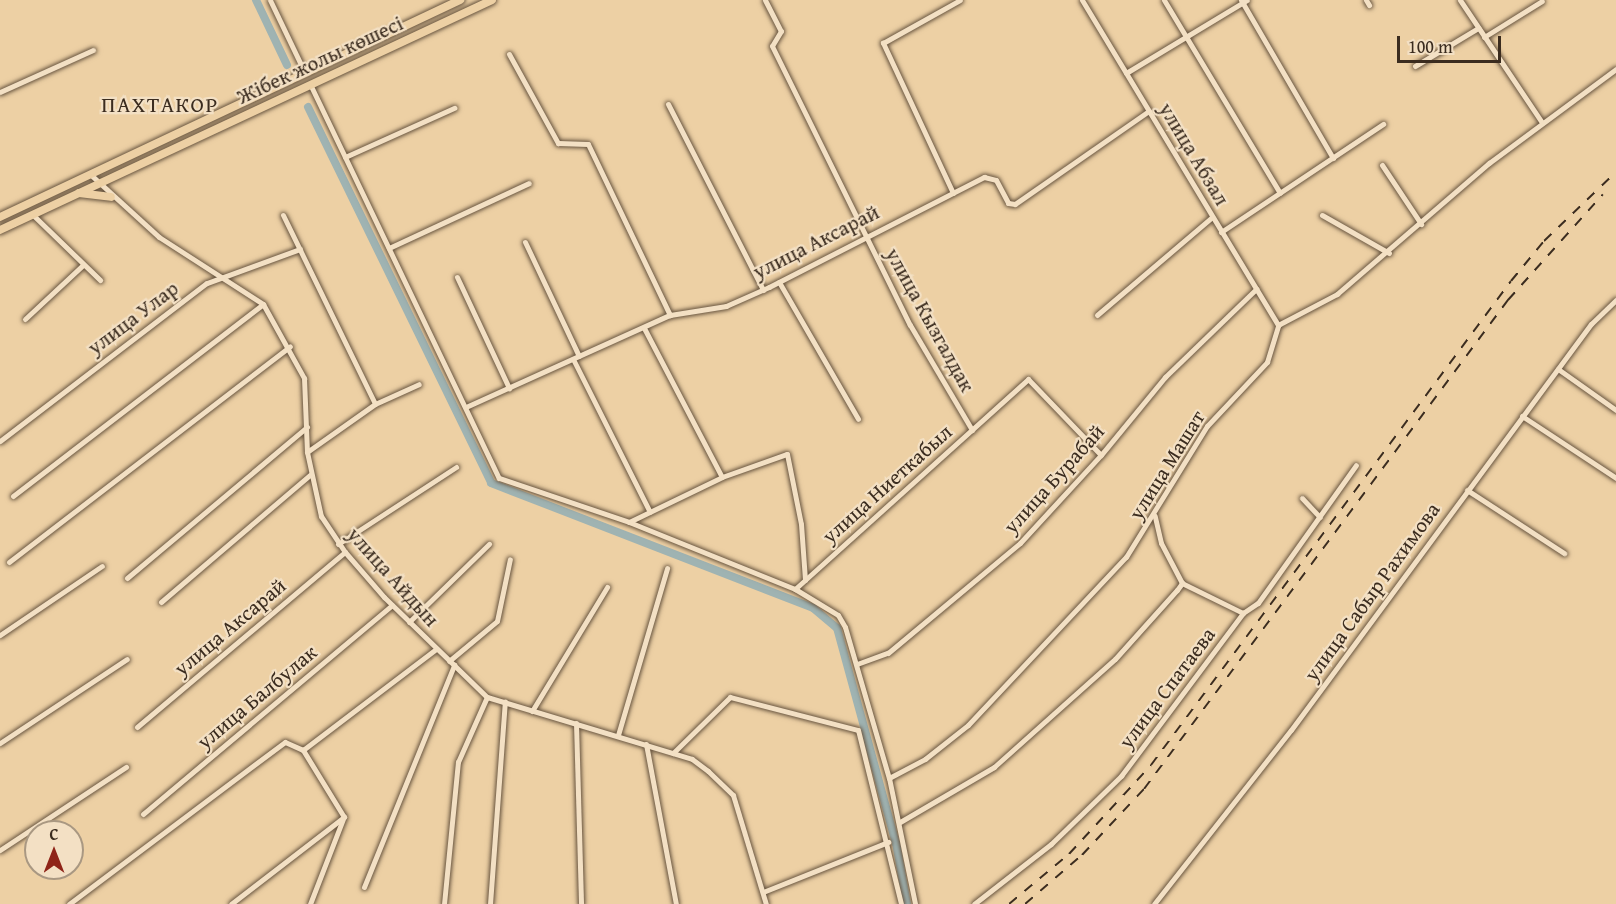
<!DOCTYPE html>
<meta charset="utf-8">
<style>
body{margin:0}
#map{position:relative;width:1616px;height:904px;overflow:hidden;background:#edd0a4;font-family:"Gentium Book Plus",serif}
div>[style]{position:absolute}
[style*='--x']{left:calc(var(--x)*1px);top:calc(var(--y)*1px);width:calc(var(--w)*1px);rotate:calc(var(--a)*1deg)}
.canal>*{height:8px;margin:-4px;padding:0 4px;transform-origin:4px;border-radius:4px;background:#9fb3b2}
.roads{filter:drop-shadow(0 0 2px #685540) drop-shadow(0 0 2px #685540)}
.street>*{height:5px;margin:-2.5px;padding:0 2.5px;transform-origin:2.5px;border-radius:2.5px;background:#f3e0c4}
.primary>*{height:8px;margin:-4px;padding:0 4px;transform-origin:4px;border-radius:4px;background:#edd0a4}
.rail>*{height:2px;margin-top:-1px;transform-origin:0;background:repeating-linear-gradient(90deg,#3b2c1f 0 10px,transparent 0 20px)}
span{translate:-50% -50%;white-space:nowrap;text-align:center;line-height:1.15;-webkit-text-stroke:4.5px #f3e0c4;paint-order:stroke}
.street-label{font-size:21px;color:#3b2c1f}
.neighbourhood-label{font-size:22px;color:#3b2c1f;letter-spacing:1.5px}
.north{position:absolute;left:24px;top:820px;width:60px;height:60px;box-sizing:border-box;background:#f3e0c4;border:2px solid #a99882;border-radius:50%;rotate:0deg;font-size:16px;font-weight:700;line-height:24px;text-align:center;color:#3b2c1f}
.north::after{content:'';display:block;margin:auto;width:21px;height:27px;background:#8f2418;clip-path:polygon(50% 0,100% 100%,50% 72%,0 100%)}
.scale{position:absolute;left:1397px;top:36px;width:104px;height:27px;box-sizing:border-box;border:3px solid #3b2c1f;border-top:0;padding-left:8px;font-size:18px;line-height:21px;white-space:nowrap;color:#3b2c1f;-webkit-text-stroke:4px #f3e0c4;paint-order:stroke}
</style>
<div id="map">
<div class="canal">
<div style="--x:256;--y:0;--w:72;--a:64.5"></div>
<div style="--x:308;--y:107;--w:418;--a:64"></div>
<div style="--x:491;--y:483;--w:345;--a:21.2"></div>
<div style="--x:813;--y:608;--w:31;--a:40"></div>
<div style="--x:837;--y:628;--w:223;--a:74.7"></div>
<div style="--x:896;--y:843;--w:62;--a:79.8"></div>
</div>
<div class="roads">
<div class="street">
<div style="--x:270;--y:0;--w:81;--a:64.4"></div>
<div style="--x:765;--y:0;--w:35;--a:63"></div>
<div style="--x:781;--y:31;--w:17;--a:121"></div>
<div style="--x:772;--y:46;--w:311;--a:63.7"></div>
<div style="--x:910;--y:325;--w:122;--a:59.4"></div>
<div style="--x:1082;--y:0;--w:380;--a:58.9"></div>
<div style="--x:1164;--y:0;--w:225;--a:59"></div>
<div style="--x:1241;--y:0;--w:183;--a:59.8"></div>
<div style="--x:1366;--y:0;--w:6;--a:59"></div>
<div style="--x:1460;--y:0;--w:146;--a:56.2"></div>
<div style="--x:1484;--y:37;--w:68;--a:-31.8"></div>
<div style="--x:509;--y:54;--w:102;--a:61.2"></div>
<div style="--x:558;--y:143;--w:30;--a:2"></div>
<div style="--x:588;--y:144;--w:190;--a:64.4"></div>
<div style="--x:1415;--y:66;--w:74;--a:-31.1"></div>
<div style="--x:1126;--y:73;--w:141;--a:-31.1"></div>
<div style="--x:310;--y:84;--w:437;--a:64.4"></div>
<div style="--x:499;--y:478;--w:137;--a:18.7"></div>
<div style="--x:629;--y:522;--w:179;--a:22"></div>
<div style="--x:795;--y:589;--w:50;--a:31.2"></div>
<div style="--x:838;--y:615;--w:14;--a:60"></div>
<div style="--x:845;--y:627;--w:157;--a:73.8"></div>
<div style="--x:889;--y:778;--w:129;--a:78.3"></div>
<div style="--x:0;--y:92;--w:102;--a:-24.3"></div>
<div style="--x:668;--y:104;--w:209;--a:62.9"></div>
<div style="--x:345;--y:157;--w:120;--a:-24.2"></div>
<div style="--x:1382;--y:165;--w:71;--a:56.5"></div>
<div style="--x:90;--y:174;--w:93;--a:42.4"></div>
<div style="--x:159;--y:237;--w:124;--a:32.8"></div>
<div style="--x:263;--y:304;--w:85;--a:61"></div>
<div style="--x:304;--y:378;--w:74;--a:87.7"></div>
<div style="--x:307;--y:452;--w:66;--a:77.7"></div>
<div style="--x:321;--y:516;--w:43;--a:56.3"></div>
<div style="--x:345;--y:552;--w:60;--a:49.1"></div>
<div style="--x:384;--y:597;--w:144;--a:44.2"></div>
<div style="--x:487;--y:697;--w:214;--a:16.8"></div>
<div style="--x:692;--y:759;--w:20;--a:37"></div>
<div style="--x:708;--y:771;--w:35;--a:44"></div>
<div style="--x:733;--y:795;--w:114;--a:73.2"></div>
<div style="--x:953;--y:193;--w:166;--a:-115"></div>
<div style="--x:883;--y:43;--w:88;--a:-29.2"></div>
<div style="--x:32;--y:214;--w:95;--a:44.1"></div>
<div style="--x:283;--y:215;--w:210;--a:64"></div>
<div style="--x:1322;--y:215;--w:77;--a:29.6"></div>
<div style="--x:1221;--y:232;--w:195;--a:-33.7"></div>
<div style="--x:525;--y:242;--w:126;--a:64.7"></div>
<div style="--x:389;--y:248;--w:154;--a:-24.9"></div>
<div style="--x:457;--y:277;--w:123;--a:64.9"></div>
<div style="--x:779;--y:282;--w:158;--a:60"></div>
<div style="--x:1097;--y:315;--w:151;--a:-40.4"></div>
<div style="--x:25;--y:319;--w:79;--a:-43"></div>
<div style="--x:644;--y:328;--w:168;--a:62.4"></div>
<div style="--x:573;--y:359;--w:171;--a:63.3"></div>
<div style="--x:1558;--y:369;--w:71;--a:35.3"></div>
<div style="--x:468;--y:406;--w:222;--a:-24.3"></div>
<div style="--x:670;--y:315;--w:57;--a:-9.1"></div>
<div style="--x:726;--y:306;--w:47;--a:-23.8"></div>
<div style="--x:769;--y:287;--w:242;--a:-27.1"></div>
<div style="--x:984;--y:177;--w:12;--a:14"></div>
<div style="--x:996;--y:180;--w:26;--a:62"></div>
<div style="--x:1008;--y:203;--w:7;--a:8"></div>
<div style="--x:1015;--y:204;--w:163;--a:-34.8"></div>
<div style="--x:1522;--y:416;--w:113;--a:33.4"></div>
<div style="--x:0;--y:441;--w:260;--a:-37.4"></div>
<div style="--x:207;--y:283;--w:99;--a:-20.1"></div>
<div style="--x:307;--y:452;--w:83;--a:-35.2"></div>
<div style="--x:375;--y:404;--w:48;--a:-24.4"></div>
<div style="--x:1467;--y:490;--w:116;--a:33"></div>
<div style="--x:13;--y:496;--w:315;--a:-37.5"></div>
<div style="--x:1302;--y:498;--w:26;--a:47"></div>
<div style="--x:629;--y:522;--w:103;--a:-25.8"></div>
<div style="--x:722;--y:477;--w:69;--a:-19.5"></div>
<div style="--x:787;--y:454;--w:71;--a:78.7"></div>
<div style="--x:801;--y:524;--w:56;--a:85.9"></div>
<div style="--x:338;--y:544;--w:141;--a:-33.1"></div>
<div style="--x:9;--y:562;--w:354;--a:-37.5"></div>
<div style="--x:127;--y:578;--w:235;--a:-40"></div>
<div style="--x:1182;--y:583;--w:68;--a:26.2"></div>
<div style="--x:795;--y:589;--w:314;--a:-42"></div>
<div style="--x:1028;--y:379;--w:105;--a:46.2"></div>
<div style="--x:161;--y:602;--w:197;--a:-40.5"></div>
<div style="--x:409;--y:622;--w:112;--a:-44.3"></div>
<div style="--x:0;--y:635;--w:123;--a:-34.1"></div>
<div style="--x:449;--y:661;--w:62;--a:-39.8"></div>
<div style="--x:497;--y:621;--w:63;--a:-78.2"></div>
<div style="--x:857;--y:664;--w:33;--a:-20"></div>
<div style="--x:888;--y:653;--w:172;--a:-39.8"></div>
<div style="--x:1020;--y:543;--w:120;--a:-47.4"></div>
<div style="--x:1101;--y:455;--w:101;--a:-50.6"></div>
<div style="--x:1165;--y:377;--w:127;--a:-44"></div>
<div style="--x:532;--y:711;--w:145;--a:-58.8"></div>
<div style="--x:576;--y:723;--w:181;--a:88.4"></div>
<div style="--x:137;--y:727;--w:272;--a:-40.1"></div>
<div style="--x:618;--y:735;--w:174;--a:-73.6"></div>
<div style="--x:0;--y:743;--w:152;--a:-33.5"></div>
<div style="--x:646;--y:744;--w:163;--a:79.4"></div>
<div style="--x:673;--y:753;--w:80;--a:-44.5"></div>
<div style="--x:730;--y:697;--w:132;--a:14.5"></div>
<div style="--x:858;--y:730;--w:179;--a:76.1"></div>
<div style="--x:889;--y:778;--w:41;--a:-27.8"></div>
<div style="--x:925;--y:759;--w:55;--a:-38.3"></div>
<div style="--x:968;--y:725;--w:231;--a:-46.8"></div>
<div style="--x:1126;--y:557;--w:154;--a:-58.3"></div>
<div style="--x:1207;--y:426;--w:88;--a:-46.8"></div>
<div style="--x:1267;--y:362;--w:39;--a:-73"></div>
<div style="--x:1278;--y:325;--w:67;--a:-27.7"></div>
<div style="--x:1337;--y:294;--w:201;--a:-40.8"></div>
<div style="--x:1489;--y:163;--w:158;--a:-36.5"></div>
<div style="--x:143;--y:814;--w:325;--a:-40"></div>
<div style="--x:900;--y:822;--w:109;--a:-30.3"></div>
<div style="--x:994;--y:767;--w:162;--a:-41.8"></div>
<div style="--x:1115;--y:659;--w:93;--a:-48.1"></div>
<div style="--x:1177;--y:590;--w:9;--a:-54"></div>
<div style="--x:1182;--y:583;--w:45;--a:-117.7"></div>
<div style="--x:1161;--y:543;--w:28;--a:-103"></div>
<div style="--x:0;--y:850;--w:151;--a:-33.4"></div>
<div style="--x:364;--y:887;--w:240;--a:-67.9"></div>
<div style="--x:763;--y:892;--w:135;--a:-21.8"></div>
<div style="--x:69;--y:904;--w:270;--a:-36.9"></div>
<div style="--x:285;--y:742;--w:20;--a:24"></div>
<div style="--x:303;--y:750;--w:167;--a:-37.2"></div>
<div style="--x:231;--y:904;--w:143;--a:-37.6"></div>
<div style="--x:344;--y:817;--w:79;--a:-121.5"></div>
<div style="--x:310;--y:904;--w:91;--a:-68.8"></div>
<div style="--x:444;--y:904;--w:143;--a:-84.4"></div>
<div style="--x:458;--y:762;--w:71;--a:-66"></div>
<div style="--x:490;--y:904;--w:203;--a:-85.8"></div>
<div style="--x:974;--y:904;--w:98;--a:-37.9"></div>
<div style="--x:1051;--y:844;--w:98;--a:-44.2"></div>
<div style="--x:1121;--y:776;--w:204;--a:-53.2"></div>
<div style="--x:1243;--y:613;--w:18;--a:-34"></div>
<div style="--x:1258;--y:603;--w:169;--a:-54.6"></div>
<div style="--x:1154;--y:904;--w:221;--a:-51.8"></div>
<div style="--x:1291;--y:730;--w:505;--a:-53.54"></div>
<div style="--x:1591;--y:324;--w:35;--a:-44"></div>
</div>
<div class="primary">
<div style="--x:79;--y:193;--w:32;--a:7"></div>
<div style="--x:0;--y:217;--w:509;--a:-25.26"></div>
<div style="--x:0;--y:230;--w:543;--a:-25.06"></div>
</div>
</div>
<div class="rail">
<div style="--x:1009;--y:904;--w:78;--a:-39.8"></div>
<div style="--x:1069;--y:854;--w:121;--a:-47.3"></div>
<div style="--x:1151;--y:765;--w:603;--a:-53.36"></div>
<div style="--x:1511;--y:281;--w:52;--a:-50.5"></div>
<div style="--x:1544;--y:241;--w:100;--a:-43.8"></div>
<div style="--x:1025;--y:904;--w:75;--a:-40.7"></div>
<div style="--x:1082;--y:855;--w:91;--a:-46.8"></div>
<div style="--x:1144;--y:789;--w:610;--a:-53.34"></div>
<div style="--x:1508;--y:300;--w:142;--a:-48.1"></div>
</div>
<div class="street-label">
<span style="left:320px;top:60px;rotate:-25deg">Жібек жолы көшесі</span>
<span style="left:1194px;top:154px;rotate:59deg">улица Абзал</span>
<span style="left:816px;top:242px;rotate:-27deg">улица Аксарай</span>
<span style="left:133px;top:318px;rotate:-37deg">улица Улар</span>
<span style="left:930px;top:320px;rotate:61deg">улица Кызгалдак</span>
<span style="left:1167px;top:465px;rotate:-58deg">улица Машат</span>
<span style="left:1054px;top:479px;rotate:-48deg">улица Бурабай</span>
<span style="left:887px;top:484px;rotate:-42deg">улица Ниеткабыл</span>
<span style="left:393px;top:577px;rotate:48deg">улица Айдын</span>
<span style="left:1372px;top:592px;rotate:-54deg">улица Сабыр Рахимова</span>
<span style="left:230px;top:627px;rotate:-40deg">улица Аксарай</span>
<span style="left:1167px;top:688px;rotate:-53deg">улица Спатаева</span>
<span style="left:257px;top:697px;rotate:-40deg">улица Балбулак</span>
</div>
<div class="neighbourhood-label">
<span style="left:160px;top:105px">ПАХТАКОР</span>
</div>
<div class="north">С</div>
<div class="scale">100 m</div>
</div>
